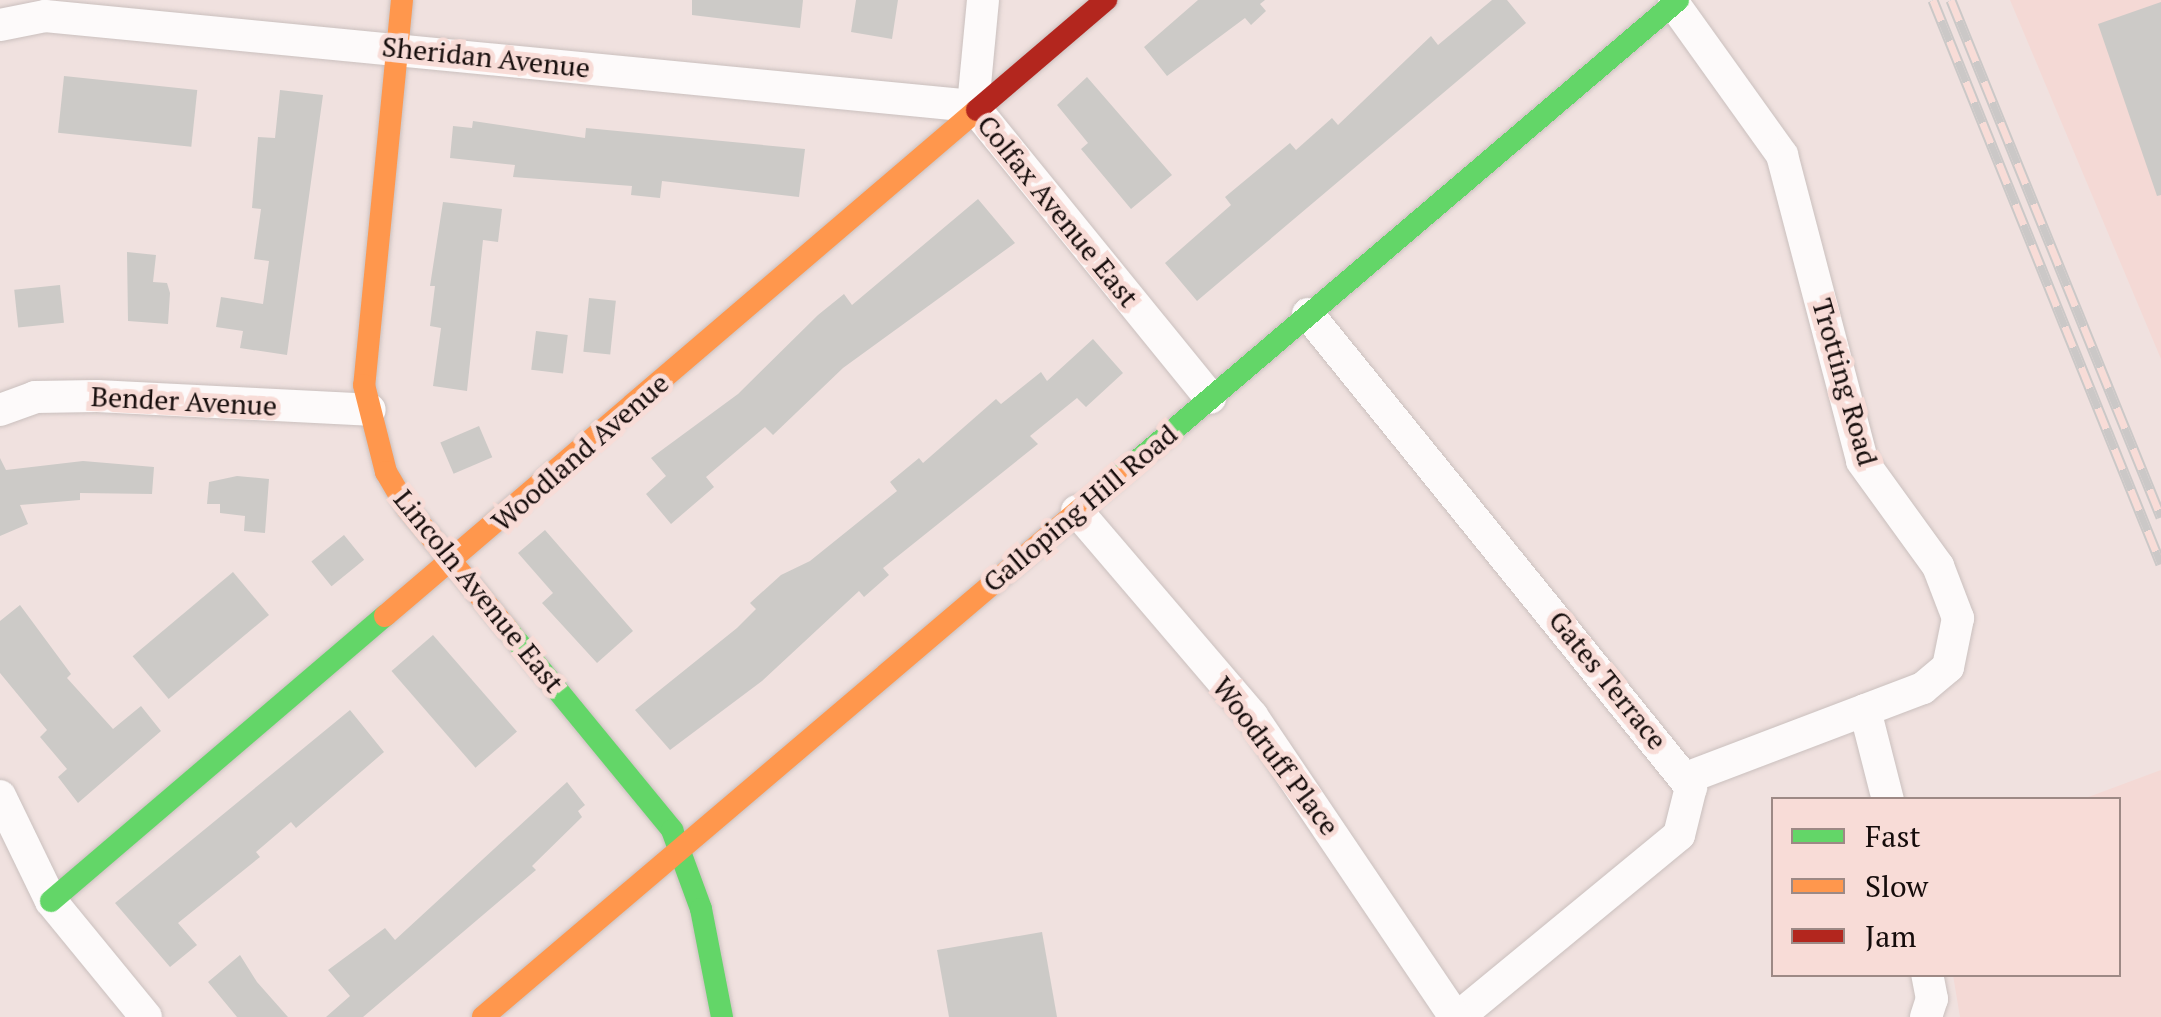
<!DOCTYPE html>
<style>
body{margin:0}
#map{position:relative;width:2161px;height:1017px;overflow:hidden;background:#f0e1df;font-family:"PT Serif",serif}
div>[style]{position:absolute}
[style*='--x']{left:calc(var(--x)*1px);top:calc(var(--y)*1px);width:calc(var(--w)*1px);rotate:calc(var(--a)*1deg)}
.built>*{inset:0;background:#f4d9d5}
.building>*{inset:0;background:#cccac7;transform-origin:0 0}
.roads{filter:drop-shadow(0 0 2px #cac0be) drop-shadow(0 0 2px #cac0be)}
.street>*{height:32px;margin:-16px;padding:0 16px;transform-origin:16px;border-radius:16px;background:#fdfafa}
.fast>*{height:22px;margin:-11px;padding:0 11px;transform-origin:11px;border-radius:11px;background:#63d668}
.slow>*{height:22px;margin:-11px;padding:0 11px;transform-origin:11px;border-radius:11px;background:#ff974d}
.jam>*{height:22px;margin:-11px;padding:0 11px;transform-origin:11px;border-radius:11px;background:#b3261e}
.rail>*{height:11px;margin-top:-5.5px;transform-origin:0;background:repeating-linear-gradient(90deg,#f8dcd7 0 22px,#cbc8c7 0 44px);box-sizing:border-box;border-block:2px solid #cbc8c7}
span{translate:-50% -50%;white-space:nowrap;text-align:center;line-height:1.15;-webkit-text-stroke:10px #f8dcd7;paint-order:stroke}
.street-label{font-size:28px;color:#150c0b}
.legend{position:absolute;left:1771px;top:797px;width:350px;height:180px;box-sizing:border-box;background:#f8dcd7;border:2px solid #9d8985;margin:0;padding:12px 18px;list-style:none;font-size:30px;color:#150c0b}
.legend li{display:flex;align-items:center;gap:20px;height:50px}
.legend b{width:50px;border:2px solid #9d8985}
</style>
<div id="map">
<div class="built">
<div style="clip-path:polygon(2010px 0,2161px 0,2161px 359px)"></div>
<div style="clip-path:polygon(2161px 770px,2161px 1017px,1960px 1017px,1953px 975px,2118px 974px,2118px 800px,2083px 799px)"></div>
</div>
<div class="building">
<div style="clip-path:polygon(692px 0,803px 0,800px 28px,692px 15px)"></div>
<div style="clip-path:polygon(856px 0,898px 0,892px 39px,851px 32px)"></div>
<div style="clip-path:polygon(1198px 0,1265px 0,1260px 4px,1266px 11px,1251px 25px,1245px 18px,1167px 76px,1144px 47px)"></div>
<div style="clip-path:polygon(1492px 0,1507px 0,1526px 23px,1197px 301px,1165px 263px,1231px 205px,1225px 197px,1290px 143px,1296px 150px,1332px 118px,1338px 125px,1431px 36px,1438px 45px)"></div>
<div style="clip-path:polygon(2161px 2px,2161px 195px,2157px 196px,2098px 24px)"></div>
<div style="left:64px;top:76px;width:134px;height:57px;rotate:6deg"></div>
<div style="clip-path:polygon(1087px 77px,1172px 175px,1131px 209px,1081px 149px,1088px 143px,1057px 105px)"></div>
<div style="clip-path:polygon(280px 90px,323px 95px,287px 355px,240px 348px,243px 331px,216px 327px,221px 297px,263px 304px,269px 261px,254px 259px,261px 209px,252px 208px,258px 137px,275px 138px)"></div>
<div style="clip-path:polygon(473px 121px,585px 138px,586px 128px,805px 149px,799px 197px,662px 181px,660px 198px,631px 195px,632px 186px,513px 177px,515px 165px,450px 158px,453px 126px,472px 128px)"></div>
<div style="clip-path:polygon(978px 199px,1015px 243px,843px 368px,773px 435px,765px 427px,706px 477px,714px 487px,671px 524px,646px 494px,666px 476px,651px 458px,738px 394px,818px 315px,844px 294px,852px 305px)"></div>
<div style="clip-path:polygon(443px 202px,502px 209px,498px 242px,483px 240px,467px 391px,433px 386px,441px 328px,430px 326px,435px 286px,430px 286px)"></div>
<div style="clip-path:polygon(127px 252px,156px 255px,153px 282px,167px 283px,170px 293px,168px 324px,128px 321px)"></div>
<div style="left:60px;top:285px;width:38px;height:46px;rotate:84deg"></div>
<div style="left:589px;top:298px;width:27px;height:54px;rotate:6deg"></div>
<div style="left:536px;top:331px;width:32px;height:39px;rotate:7deg"></div>
<div style="clip-path:polygon(1093px 339px,1123px 373px,1086px 407px,1077px 398px,1030px 436px,1038px 444px,883px 568px,889px 575px,864px 597px,859px 591px,762px 681px,670px 750px,635px 710px,737px 628px,756px 609px,750px 603px,781px 575px,810px 561px,897px 491px,890px 482px,919px 458px,923px 463px,996px 399px,1001px 404px,1041px 372px,1047px 381px)"></div>
<div style="left:479px;top:426px;width:34px;height:42px;rotate:67deg"></div>
<div style="clip-path:polygon(0 458px,6px 470px,83px 461px,154px 467px,152px 494px,80px 493px,80px 500px,20px 505px,28px 524px,0 536px)"></div>
<div style="clip-path:polygon(237px 476px,269px 479px,265px 533px,244px 531px,245px 516px,220px 513px,220px 504px,207px 504px,209px 482px)"></div>
<div style="clip-path:polygon(545px 530px,633px 631px,597px 663px,542px 603px,553px 593px,518px 553px)"></div>
<div style="left:344px;top:535px;width:32px;height:42px;rotate:51deg"></div>
<div style="left:233px;top:572px;width:56px;height:131px;rotate:50deg"></div>
<div style="clip-path:polygon(20px 605px,71px 674px,67px 678px,113px 729px,141px 706px,161px 731px,78px 803px,58px 777px,67px 769px,40px 737px,47px 730px,0 673px,0 621px)"></div>
<div style="left:433px;top:635px;width:128px;height:55px;rotate:49deg"></div>
<div style="clip-path:polygon(350px 710px,384px 752px,296px 828px,291px 822px,256px 852px,260px 857px,178px 923px,197px 945px,170px 967px,115px 903px)"></div>
<div style="clip-path:polygon(567px 782px,585px 805px,578px 811px,582px 817px,532px 866px,536px 870px,363px 1017px,326px 1017px,350px 996px,328px 970px,385px 928px,395px 940px)"></div>
<div style="clip-path:polygon(1042px 932px,1057px 1017px,949px 1017px,937px 950px)"></div>
<div style="clip-path:polygon(240px 955px,257px 982px,288px 1017px,237px 1017px,208px 982px)"></div>
</div>
<div class="roads">
<div class="street">
<div style="--x:983;--y:0;--w:106;--a:95.4"></div>
<div style="--x:973;--y:106;--w:376;--a:50.9"></div>
<div style="--x:1674;--y:4;--w:186;--a:54.4"></div>
<div style="--x:1782;--y:155;--w:316;--a:75.3"></div>
<div style="--x:1862;--y:461;--w:130;--a:54.1"></div>
<div style="--x:1938;--y:566;--w:56;--a:69"></div>
<div style="--x:1958;--y:618;--w:50;--a:101.5"></div>
<div style="--x:1948;--y:667;--w:33;--a:140"></div>
<div style="--x:1923;--y:688;--w:254;--a:159.2"></div>
<div style="--x:0;--y:25;--w:46;--a:-11.3"></div>
<div style="--x:45;--y:16;--w:932;--a:5.54"></div>
<div style="--x:1308;--y:314;--w:609;--a:51"></div>
<div style="--x:1691;--y:787;--w:49;--a:104"></div>
<div style="--x:1679;--y:835;--w:286;--a:140.5"></div>
<div style="--x:0;--y:410;--w:37;--a:-20"></div>
<div style="--x:35;--y:397;--w:62;--a:-0.9"></div>
<div style="--x:97;--y:396;--w:273;--a:2.9"></div>
<div style="--x:1077;--y:511;--w:270;--a:49.5"></div>
<div style="--x:1252;--y:716;--w:363;--a:56"></div>
<div style="--x:1865;--y:710;--w:93;--a:75.7"></div>
<div style="--x:0;--y:796;--w:117;--a:64.1"></div>
<div style="--x:51;--y:901;--w:150;--a:50.7"></div>
<div style="--x:1926;--y:1017;--w:19;--a:-72"></div>
<div style="--x:1932;--y:999;--w:25;--a:-101"></div>
</div>
<div class="fast">
<div style="--x:1117;--y:478;--w:737;--a:-40.43"></div>
<div style="--x:508;--y:630;--w:259;--a:50.6"></div>
<div style="--x:672;--y:830;--w:84;--a:69.8"></div>
<div style="--x:701;--y:909;--w:110;--a:79"></div>
<div style="--x:51;--y:901;--w:439;--a:-40.5"></div>
</div>
<div class="slow">
<div style="--x:402;--y:0;--w:387;--a:95.6"></div>
<div style="--x:364;--y:385;--w:90;--a:75.8"></div>
<div style="--x:386;--y:472;--w:42;--a:59.7"></div>
<div style="--x:407;--y:508;--w:158;--a:50.4"></div>
<div style="--x:385;--y:616;--w:779;--a:-40.52"></div>
<div style="--x:483;--y:1017;--w:832;--a:-40.37"></div>
</div>
<div class="jam">
<div style="--x:977;--y:110;--w:170;--a:-40.5"></div>
</div>
</div>
<div class="rail">
<div style="--x:1933;--y:0;--w:608;--a:67.99"></div>
<div style="--x:1951;--y:0;--w:558;--a:67.89"></div>
</div>
<div class="street-label">
<span style="left:486px;top:57px;rotate:6deg">Sheridan Avenue</span>
<span style="left:1058px;top:211px;rotate:51deg">Colfax Avenue East</span>
<span style="left:1845px;top:382px;rotate:74deg">Trotting Road</span>
<span style="left:184px;top:401px;rotate:3deg">Bender Avenue</span>
<span style="left:580px;top:452px;rotate:-41deg">Woodland Avenue</span>
<span style="left:1080px;top:508px;rotate:-40deg">Galloping Hill Road</span>
<span style="left:479px;top:591px;rotate:51deg">Lincoln Avenue East</span>
<span style="left:1608px;top:680px;rotate:51deg">Gates Terrace</span>
<span style="left:1276px;top:756px;rotate:53deg">Woodruff Place</span>
</div>
<ul class="legend">
<li><b style="height:12px;background:#63d668"></b>Fast</li>
<li><b style="height:12px;background:#ff974d"></b>Slow</li>
<li><b style="height:12px;background:#b3261e"></b>Jam</li>
</ul>
</div>
